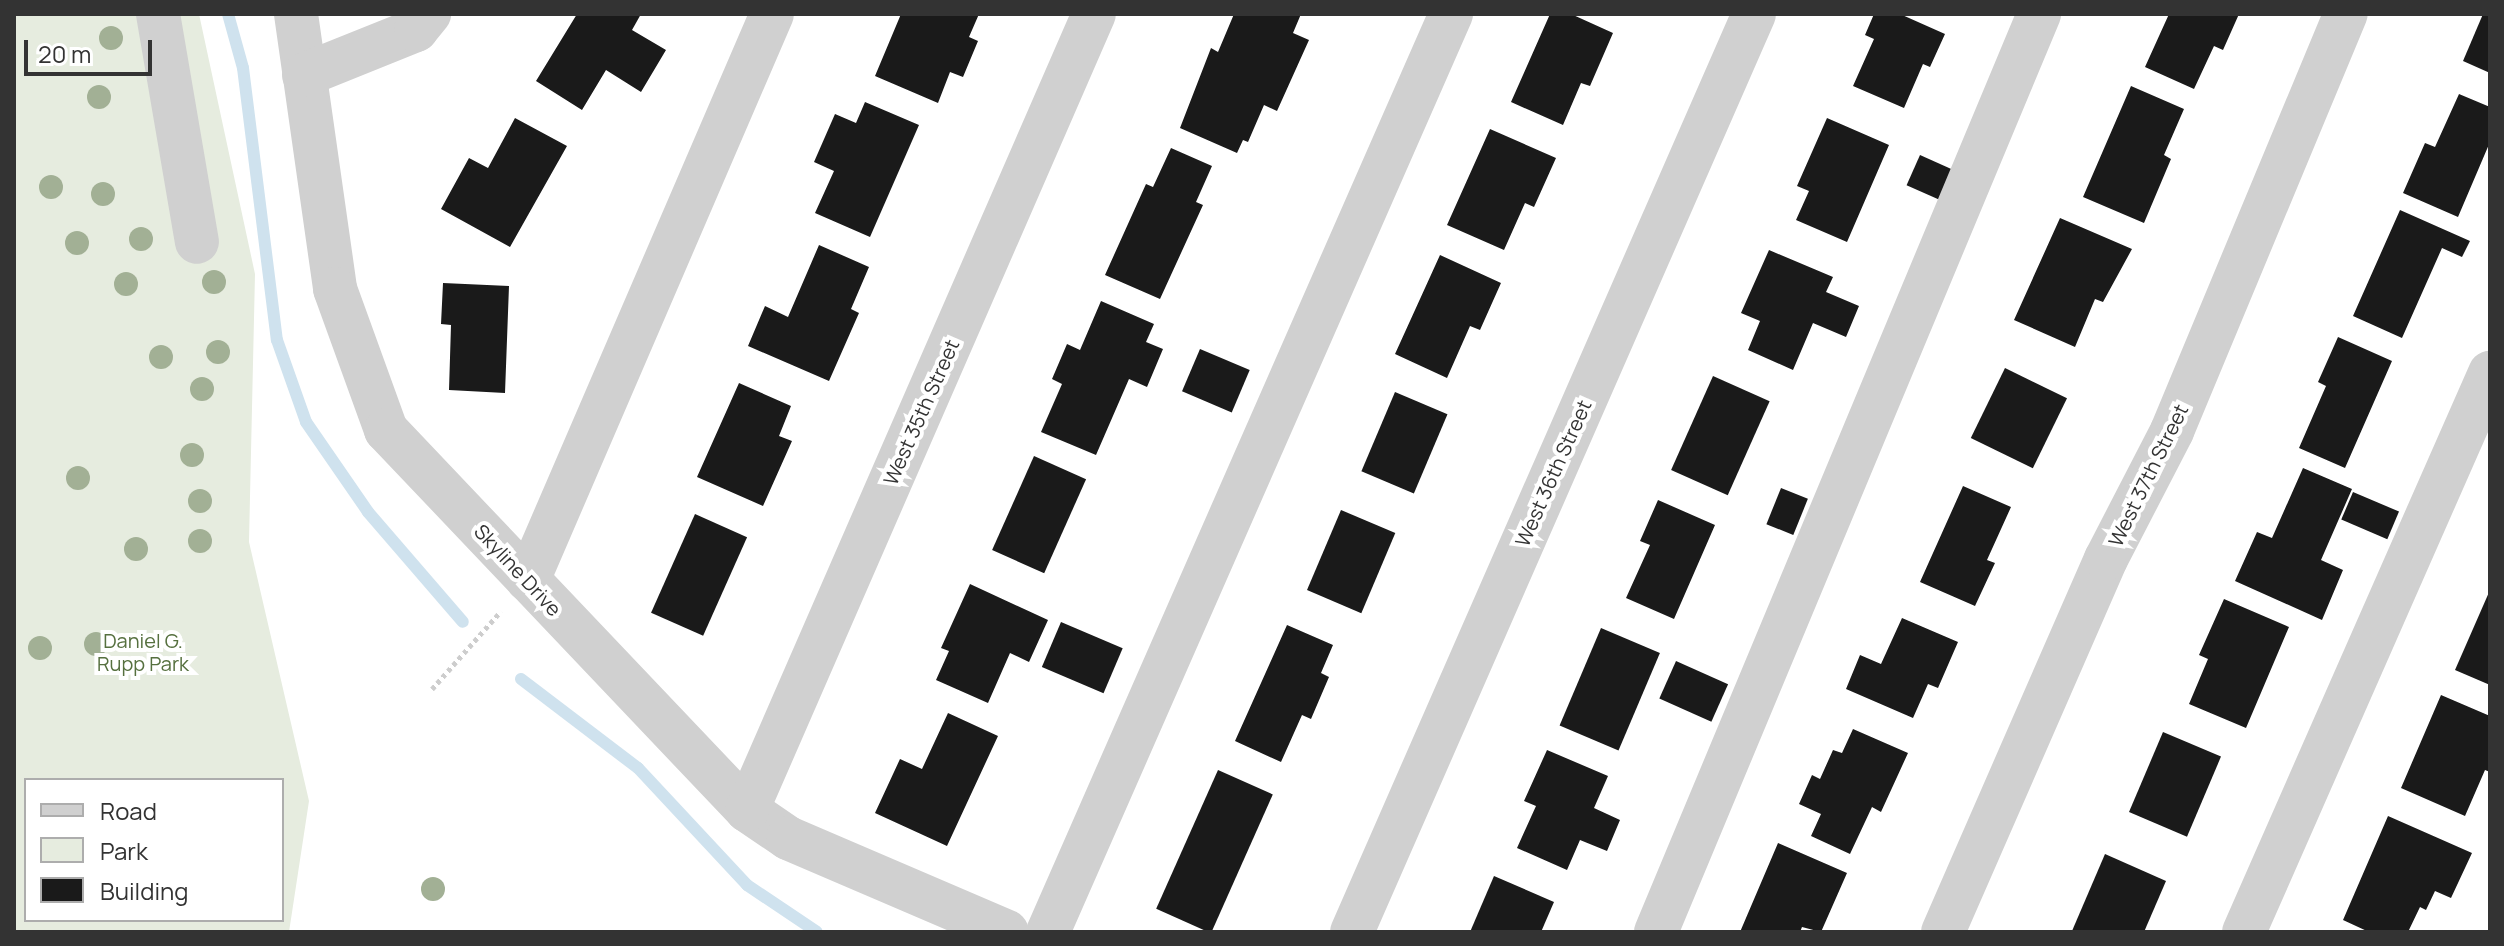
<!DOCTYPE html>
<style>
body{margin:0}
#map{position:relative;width:2504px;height:946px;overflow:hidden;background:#fff;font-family:Manrope,sans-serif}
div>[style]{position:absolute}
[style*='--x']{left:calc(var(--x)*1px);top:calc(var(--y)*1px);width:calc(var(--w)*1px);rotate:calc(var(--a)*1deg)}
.green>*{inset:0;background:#e6ecdf}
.stream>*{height:12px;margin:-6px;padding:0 6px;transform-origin:6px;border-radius:6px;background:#cfe2ee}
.building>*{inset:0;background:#1a1a1a;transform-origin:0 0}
.path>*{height:5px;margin-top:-2.5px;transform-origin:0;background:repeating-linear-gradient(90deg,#cdcdcd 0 4px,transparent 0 8px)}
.minor>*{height:44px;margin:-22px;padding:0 22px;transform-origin:22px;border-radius:22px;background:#d0d0d0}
.trees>*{width:24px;height:24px;margin:-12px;border-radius:50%;background:#a2b095}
span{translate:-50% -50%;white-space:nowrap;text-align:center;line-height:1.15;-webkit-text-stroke:8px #fff;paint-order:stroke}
.street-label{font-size:20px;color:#333}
.park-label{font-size:20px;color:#56703f}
.frame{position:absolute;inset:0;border:16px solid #333;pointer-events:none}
.legend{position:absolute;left:24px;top:778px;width:260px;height:144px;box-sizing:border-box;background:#fff;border:2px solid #adadad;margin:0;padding:10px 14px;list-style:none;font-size:24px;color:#333}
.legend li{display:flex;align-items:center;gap:16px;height:40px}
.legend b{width:40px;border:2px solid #adadad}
.scale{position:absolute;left:24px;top:40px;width:128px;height:36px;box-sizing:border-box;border:4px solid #333;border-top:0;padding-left:10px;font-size:24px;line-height:28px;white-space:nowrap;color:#333;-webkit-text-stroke:6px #fff;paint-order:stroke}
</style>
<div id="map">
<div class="green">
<div style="clip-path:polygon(evenodd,14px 14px,199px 14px,255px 274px,249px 542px,309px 801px,289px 932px,14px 932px,14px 14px,26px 780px,282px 780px,282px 920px,26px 920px,26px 780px)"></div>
</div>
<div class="stream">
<div style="--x:228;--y:14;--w:56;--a:74.5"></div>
<div style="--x:243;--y:68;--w:274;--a:82.9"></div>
<div style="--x:277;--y:340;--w:87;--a:70.5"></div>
<div style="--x:306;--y:422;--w:109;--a:55.4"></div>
<div style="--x:368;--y:512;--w:145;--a:49.2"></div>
<div style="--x:521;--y:679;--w:147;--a:37.3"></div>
<div style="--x:638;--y:768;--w:160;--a:47"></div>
<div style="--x:747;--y:885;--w:84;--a:33.9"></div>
</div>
<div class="building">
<div style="clip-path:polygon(577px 14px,641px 14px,632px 30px,666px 50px,641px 92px,606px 70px,582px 110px,536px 81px)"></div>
<div style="clip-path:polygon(901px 14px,979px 14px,969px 37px,978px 41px,963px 77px,950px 72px,938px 103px,875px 76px)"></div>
<div style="clip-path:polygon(1234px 14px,1301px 14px,1293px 33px,1309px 40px,1277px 111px,1264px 105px,1248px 142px,1243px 140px,1237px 153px,1180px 128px,1211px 48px,1218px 52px)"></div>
<div style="clip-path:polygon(1550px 14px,1571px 14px,1613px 33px,1590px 86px,1581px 83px,1563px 125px,1511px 102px)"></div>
<div style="clip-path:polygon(1874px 14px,1900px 14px,1945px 34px,1930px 67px,1923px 64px,1904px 108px,1853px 86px,1874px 39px,1865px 35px)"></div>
<div style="clip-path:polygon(2169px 14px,2239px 14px,2223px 50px,2214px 46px,2194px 89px,2145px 67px)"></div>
<div style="clip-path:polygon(2483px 14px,2490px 14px,2490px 73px,2463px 61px)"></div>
<div style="clip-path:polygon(2131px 86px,2184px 109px,2164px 155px,2171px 159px,2144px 223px,2083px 197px)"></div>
<div style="clip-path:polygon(2459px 94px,2490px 107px,2490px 142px,2458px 217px,2403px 193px,2425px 143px,2435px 147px)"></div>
<div style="clip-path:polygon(865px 102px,919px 125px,870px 237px,815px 213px,834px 171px,814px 162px,835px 114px,856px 123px)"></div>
<div style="clip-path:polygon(515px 118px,567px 146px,510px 247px,441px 209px,469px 158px,488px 168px)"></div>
<div style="clip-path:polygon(1827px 118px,1889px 145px,1847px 242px,1796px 220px,1809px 191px,1797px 186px)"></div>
<div style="clip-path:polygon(1490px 129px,1556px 158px,1534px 207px,1525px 203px,1504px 250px,1447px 225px)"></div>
<div style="clip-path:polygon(1171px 148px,1212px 166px,1196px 202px,1203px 205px,1160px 299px,1105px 275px,1146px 184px,1153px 187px)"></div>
<div style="left:1920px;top:155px;width:44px;height:33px;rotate:24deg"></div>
<div style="clip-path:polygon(2400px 210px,2470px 241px,2462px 257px,2442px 248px,2402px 338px,2353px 316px)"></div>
<div style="clip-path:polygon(2060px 218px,2132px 249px,2103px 302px,2095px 299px,2075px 347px,2014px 320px)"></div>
<div style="clip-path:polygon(819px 245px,869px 267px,851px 309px,859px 313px,829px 381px,748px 346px,765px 306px,788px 317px)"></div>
<div style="clip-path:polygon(1769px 250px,1833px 277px,1826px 292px,1859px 306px,1846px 337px,1813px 323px,1793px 370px,1748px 350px,1760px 321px,1741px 313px)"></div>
<div style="clip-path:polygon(1440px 255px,1501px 283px,1480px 330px,1470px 326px,1447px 378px,1395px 354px)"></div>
<div style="clip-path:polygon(443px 283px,509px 286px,505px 393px,449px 390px,451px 325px,441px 324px)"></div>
<div style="clip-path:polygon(1101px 301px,1154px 324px,1146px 342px,1163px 349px,1147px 387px,1129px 379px,1096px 455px,1041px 432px,1062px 384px,1052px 379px,1067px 344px,1080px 350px)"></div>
<div style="clip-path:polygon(2338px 337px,2392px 361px,2345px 468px,2299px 448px,2326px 386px,2318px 382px)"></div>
<div style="left:1200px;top:349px;width:54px;height:46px;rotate:23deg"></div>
<div style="left:2005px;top:368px;width:69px;height:78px;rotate:26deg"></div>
<div style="left:1713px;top:376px;width:62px;height:103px;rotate:24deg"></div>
<div style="clip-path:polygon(739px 383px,791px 406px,779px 436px,792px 441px,763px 506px,697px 477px)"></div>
<div style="left:1395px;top:392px;width:57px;height:86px;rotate:23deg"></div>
<div style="left:1034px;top:456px;width:57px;height:103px;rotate:24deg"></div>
<div style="clip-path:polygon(2303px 468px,2352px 489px,2321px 560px,2343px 570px,2322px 620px,2235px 581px,2257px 532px,2272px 538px)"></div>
<div style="clip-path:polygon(1963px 486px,2011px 507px,1987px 560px,1995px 563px,1975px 606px,1920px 582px)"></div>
<div style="left:1781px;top:488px;width:29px;height:39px;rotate:22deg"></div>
<div style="left:2353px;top:492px;width:50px;height:30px;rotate:23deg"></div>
<div style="clip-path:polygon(1658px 500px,1715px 525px,1674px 619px,1626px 598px,1650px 545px,1640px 541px)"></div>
<div style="left:1341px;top:510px;width:59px;height:87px;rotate:23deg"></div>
<div style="left:695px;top:514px;width:57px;height:108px;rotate:24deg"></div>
<div style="clip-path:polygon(970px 584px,1048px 620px,1029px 662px,1010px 653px,988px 703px,936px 680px,949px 651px,941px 648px)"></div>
<div style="clip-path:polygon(2490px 590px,2490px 685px,2455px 670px)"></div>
<div style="clip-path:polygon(2224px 599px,2289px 627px,2246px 728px,2189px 704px,2208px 659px,2199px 655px)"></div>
<div style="clip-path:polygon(1902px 618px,1958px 642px,1938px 688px,1928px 684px,1913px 718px,1846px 689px,1860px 655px,1881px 664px)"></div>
<div style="left:1061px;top:622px;width:67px;height:49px;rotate:23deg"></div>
<div style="clip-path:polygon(1287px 625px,1333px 645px,1321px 673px,1329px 677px,1311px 719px,1302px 715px,1281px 762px,1235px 741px)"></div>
<div style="left:1601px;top:628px;width:64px;height:106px;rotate:23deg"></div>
<div style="left:1676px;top:661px;width:57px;height:41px;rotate:24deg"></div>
<div style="clip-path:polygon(2441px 695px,2490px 716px,2490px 772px,2485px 770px,2465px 816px,2401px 788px)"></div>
<div style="clip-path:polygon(948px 713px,998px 736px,947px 846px,875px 813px,900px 759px,922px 769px)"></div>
<div style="clip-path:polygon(1853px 729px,1908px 753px,1881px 812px,1872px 807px,1850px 854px,1811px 836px,1821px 814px,1799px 804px,1812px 775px,1820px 779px,1833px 750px,1842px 753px)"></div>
<div style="left:2163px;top:732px;width:63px;height:87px;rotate:23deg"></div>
<div style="clip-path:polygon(1547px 750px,1608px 776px,1594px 808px,1620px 820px,1607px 851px,1580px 840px,1567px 870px,1517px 848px,1536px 806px,1524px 801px)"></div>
<div style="left:1218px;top:770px;width:60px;height:152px;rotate:24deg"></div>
<div style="clip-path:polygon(2388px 816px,2472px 853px,2451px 898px,2435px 891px,2426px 910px,2420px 907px,2408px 932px,2369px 932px,2343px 920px)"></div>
<div style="clip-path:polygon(1778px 843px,1847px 873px,1821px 932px,1802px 927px,1800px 932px,1740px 932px)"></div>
<div style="clip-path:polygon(2105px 854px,2166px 881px,2144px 932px,2072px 931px)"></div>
<div style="clip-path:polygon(1494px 876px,1554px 902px,1541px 932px,1470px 932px)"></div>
</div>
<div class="path">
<div style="--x:432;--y:689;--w:104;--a:-48.5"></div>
</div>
<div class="minor">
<div style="--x:158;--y:14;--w:231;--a:80.3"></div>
<div style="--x:296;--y:14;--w:278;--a:81.9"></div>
<div style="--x:335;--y:289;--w:150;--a:70.1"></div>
<div style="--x:386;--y:430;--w:524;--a:46.47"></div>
<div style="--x:747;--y:810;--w:50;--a:34.3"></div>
<div style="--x:788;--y:838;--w:238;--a:23.2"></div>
<div style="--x:304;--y:75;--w:121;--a:-21.9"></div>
<div style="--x:416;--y:30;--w:21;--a:-51"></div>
<div style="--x:528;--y:580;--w:616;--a:-66.68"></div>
<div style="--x:747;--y:810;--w:868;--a:-66.45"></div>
<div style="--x:1048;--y:932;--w:1003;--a:-66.3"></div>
<div style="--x:1352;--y:932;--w:1002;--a:-66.35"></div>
<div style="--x:1656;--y:932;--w:995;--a:-67.35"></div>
<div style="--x:1943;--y:932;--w:407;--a:-66.4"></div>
<div style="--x:2106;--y:559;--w:144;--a:-62.7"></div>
<div style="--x:2172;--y:431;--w:452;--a:-67.4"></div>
<div style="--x:2244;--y:932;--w:611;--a:-66.25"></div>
</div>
<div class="trees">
<div style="left:111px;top:38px"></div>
<div style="left:99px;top:97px"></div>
<div style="left:51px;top:187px"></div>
<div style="left:103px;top:194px"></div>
<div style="left:141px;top:239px"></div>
<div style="left:77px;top:243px"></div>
<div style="left:214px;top:282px"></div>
<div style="left:126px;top:284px"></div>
<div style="left:218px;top:352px"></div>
<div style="left:161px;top:357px"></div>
<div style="left:202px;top:389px"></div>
<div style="left:192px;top:455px"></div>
<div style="left:78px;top:478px"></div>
<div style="left:200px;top:501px"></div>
<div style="left:200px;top:541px"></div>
<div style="left:136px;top:549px"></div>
<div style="left:96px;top:644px"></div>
<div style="left:40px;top:648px"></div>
<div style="left:433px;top:889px"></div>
</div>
<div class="street-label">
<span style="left:921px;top:412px;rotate:-66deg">West 35th Street</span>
<span style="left:1553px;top:473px;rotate:-66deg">West 36th Street</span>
<span style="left:2148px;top:475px;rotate:-64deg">West 37th Street</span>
<span style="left:518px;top:570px;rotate:47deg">Skyline Drive</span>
</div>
<div class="park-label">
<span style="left:143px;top:652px">Daniel G.<br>Rupp Park</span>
</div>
<div class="frame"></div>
<ul class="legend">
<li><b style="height:10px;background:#d0d0d0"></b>Road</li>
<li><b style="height:22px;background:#e6ecdf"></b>Park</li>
<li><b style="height:22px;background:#1a1a1a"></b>Building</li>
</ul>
<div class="scale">20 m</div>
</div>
